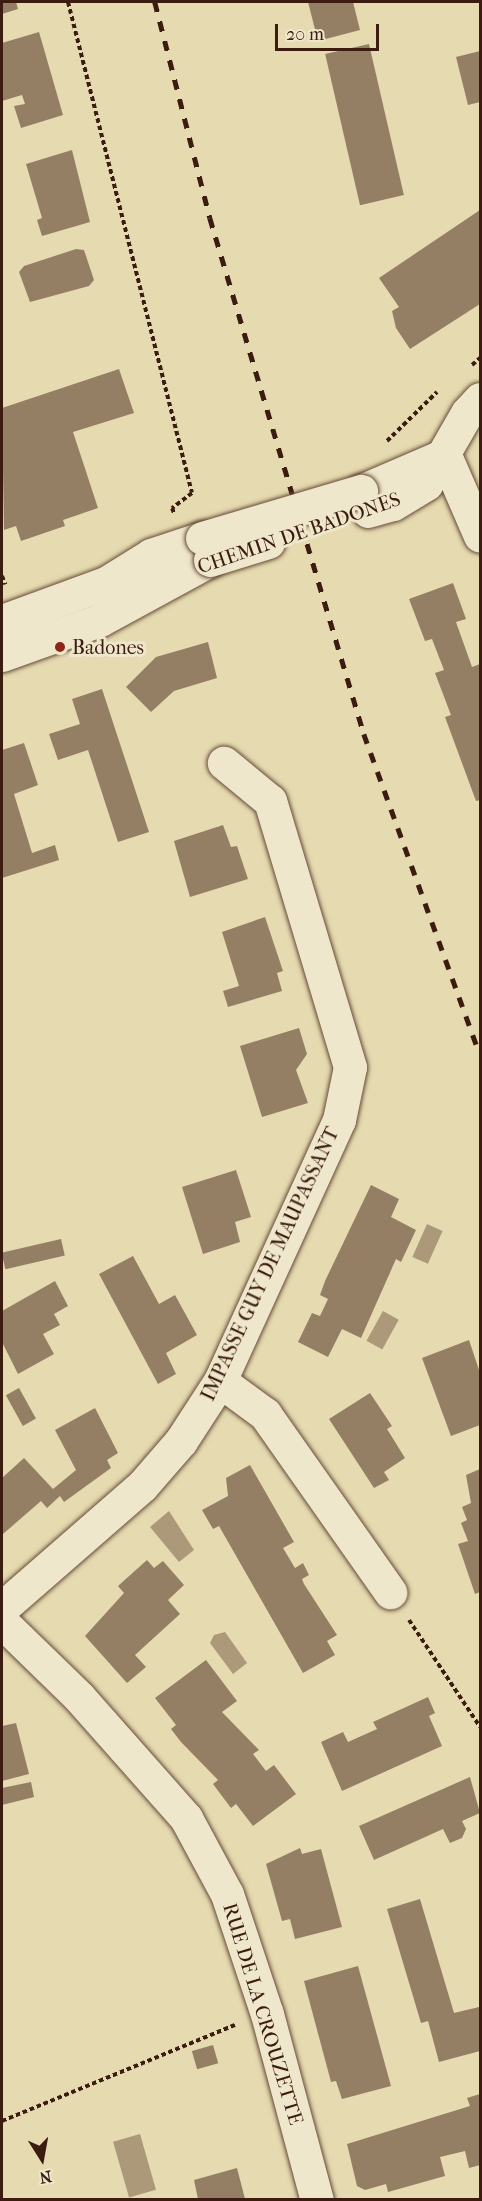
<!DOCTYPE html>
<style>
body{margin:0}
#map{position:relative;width:482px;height:2201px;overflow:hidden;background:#e6dab0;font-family:"IM FELL French Canon",serif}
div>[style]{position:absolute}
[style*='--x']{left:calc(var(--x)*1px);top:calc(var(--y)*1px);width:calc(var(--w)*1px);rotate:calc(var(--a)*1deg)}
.water>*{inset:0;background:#ac997a;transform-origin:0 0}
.building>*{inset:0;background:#947f64;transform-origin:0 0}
.path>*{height:4px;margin-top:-2px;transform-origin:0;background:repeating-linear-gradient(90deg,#3c1c11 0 4.5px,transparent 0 7.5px)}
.roads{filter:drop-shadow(0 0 2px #664c39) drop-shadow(0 0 2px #664c39)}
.minor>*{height:33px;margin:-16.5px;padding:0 16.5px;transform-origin:16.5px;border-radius:16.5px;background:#efe7cc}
.rail>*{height:4.5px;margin-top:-2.25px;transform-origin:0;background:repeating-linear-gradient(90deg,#3c1c11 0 10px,transparent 0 20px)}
.bridges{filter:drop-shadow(0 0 2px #664c39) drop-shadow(0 0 2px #664c39)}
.minor-bridge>*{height:33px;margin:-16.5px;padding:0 16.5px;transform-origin:16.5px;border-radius:16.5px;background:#efe7cc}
.dots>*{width:16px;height:16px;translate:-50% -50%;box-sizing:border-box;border:3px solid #efe7cc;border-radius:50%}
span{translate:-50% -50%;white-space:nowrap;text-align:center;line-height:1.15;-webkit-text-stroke:6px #efe7cc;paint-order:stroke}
.street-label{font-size:20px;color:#3c1c11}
.poi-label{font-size:20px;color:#3c1c11}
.left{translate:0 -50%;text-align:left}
.frame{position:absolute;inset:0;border:3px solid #3c1c11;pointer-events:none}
.north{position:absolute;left:12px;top:2129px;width:60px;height:60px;-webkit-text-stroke:4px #efe7cc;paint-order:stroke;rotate:169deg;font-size:16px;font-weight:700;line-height:24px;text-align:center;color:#3c1c11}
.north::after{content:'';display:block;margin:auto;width:21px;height:27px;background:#3c1c11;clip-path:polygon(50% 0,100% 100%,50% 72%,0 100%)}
.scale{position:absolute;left:275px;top:24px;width:104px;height:27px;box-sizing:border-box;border:3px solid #3c1c11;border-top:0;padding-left:8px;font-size:18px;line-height:21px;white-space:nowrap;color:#3c1c11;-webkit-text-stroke:4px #efe7cc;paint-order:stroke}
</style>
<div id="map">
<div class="water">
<div style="left:427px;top:1224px;width:17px;height:36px;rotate:24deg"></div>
<div style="left:383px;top:1311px;width:18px;height:34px;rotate:29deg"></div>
<div style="clip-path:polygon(169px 1511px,194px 1550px,179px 1562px,150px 1527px)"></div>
<div style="clip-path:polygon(225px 1632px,247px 1663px,233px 1674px,210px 1643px,214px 1635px)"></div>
<div style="left:140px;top:2134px;width:58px;height:28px;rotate:74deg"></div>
</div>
<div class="building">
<div style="clip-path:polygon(2px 2px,16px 2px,18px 9px,2px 14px)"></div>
<div style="clip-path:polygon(308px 2px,353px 2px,360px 30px,318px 41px)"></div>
<div style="clip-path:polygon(39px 32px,63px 115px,21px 128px,14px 106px,25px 104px,22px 95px,2px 101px,2px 43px)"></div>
<div style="left:369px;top:44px;width:155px;height:45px;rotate:77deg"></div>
<div style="clip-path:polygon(480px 51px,480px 102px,468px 105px,456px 57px)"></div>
<div style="clip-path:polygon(72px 150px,90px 222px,42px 236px,37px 220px,42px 218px,26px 164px)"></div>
<div style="clip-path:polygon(480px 210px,480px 304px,410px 349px,396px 328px,392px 311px,399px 307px,379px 278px)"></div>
<div style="clip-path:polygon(76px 249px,84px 250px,94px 280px,89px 286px,30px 302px,19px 272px,24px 266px)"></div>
<div style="clip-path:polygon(119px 369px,134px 413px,73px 432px,98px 508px,63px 520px,65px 526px,21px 541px,16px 526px,4px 530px,2px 408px)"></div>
<div style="clip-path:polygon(453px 583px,466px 619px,456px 622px,472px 667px,480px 664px,480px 800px,476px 801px,445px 717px,451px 715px,435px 673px,444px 670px,432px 639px,425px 641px,409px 599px)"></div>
<div style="clip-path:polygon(208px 642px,217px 678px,174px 691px,151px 712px,126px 687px,156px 657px)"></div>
<div style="clip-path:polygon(102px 689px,149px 832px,118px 842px,88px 750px,58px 760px,49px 734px,80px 724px,72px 699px)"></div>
<div style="clip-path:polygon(24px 743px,38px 785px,14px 794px,32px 853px,55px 845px,59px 860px,2px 878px,2px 750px)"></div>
<div style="clip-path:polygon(223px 825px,231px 847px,237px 846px,248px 879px,190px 897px,174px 841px)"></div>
<div style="clip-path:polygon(265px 917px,283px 971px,277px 973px,282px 991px,228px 1007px,223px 991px,239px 986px,222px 932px)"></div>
<div style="clip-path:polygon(299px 1028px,307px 1054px,296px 1070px,308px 1103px,262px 1117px,240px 1046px)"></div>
<div style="clip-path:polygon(236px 1170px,251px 1217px,235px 1222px,240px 1242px,203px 1254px,182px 1187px)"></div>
<div style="clip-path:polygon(371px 1185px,399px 1199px,391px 1217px,416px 1230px,401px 1262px,396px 1259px,361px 1338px,342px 1329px,328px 1357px,298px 1342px,312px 1313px,320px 1316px,328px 1299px,320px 1295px,325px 1281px)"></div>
<div style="left:61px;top:1239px;width:17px;height:61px;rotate:77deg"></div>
<div style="clip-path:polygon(133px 1256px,159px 1304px,175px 1295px,197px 1335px,166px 1353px,176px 1374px,158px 1384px,99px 1274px)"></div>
<div style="clip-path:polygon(55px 1281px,68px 1306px,54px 1314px,60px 1325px,43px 1334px,54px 1354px,18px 1374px,2px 1342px,2px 1311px)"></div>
<div style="clip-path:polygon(469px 1340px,480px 1373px,480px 1425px,451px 1436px,422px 1358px)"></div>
<div style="left:19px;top:1388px;width:35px;height:15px;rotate:61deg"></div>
<div style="clip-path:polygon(370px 1393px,392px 1426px,387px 1429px,405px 1458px,384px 1472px,389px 1480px,374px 1488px,329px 1419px)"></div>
<div style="clip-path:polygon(95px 1408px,118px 1453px,107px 1460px,111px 1468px,64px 1502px,60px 1496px,47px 1508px,41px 1501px,3px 1534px,2px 1478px,24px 1458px,53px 1489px,76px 1470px,55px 1430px)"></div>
<div style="clip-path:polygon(250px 1465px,294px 1542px,283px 1548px,295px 1568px,303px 1563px,309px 1575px,302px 1579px,304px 1584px,337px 1635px,327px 1641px,335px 1655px,303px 1673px,219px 1526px,213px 1529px,202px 1510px,228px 1496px,226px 1478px)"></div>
<div style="clip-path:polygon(480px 1469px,480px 1592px,475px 1594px,458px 1544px,468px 1541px,461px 1523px,467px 1520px,462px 1507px,471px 1503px,466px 1475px)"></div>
<div style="clip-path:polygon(147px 1560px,154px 1568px,163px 1561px,184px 1585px,168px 1600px,180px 1614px,135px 1655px,146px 1667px,127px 1683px,85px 1636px,124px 1593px,118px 1586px)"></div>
<div style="clip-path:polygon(206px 1660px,237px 1701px,222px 1712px,259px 1750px,253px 1754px,266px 1771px,274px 1765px,296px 1794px,253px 1826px,236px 1804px,231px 1808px,213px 1784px,218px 1780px,181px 1742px,171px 1729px,176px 1725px,155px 1698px)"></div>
<div style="clip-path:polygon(428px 1697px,435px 1713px,429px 1716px,442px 1746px,342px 1791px,321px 1742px,343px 1732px,348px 1742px,377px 1729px,373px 1722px)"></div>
<div style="clip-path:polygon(16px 1723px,29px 1774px,2px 1781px,2px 1726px)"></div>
<div style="clip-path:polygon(470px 1777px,480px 1813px,462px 1821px,466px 1829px,462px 1838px,450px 1843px,443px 1829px,374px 1860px,359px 1826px)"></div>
<div style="clip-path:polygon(31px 1782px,34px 1797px,2px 1805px,2px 1788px)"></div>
<div style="clip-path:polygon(300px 1848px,302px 1854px,321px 1849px,342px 1927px,295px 1939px,290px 1919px,282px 1921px,266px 1864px)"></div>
<div style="clip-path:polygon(420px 1899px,454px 2013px,479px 2007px,480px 2051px,439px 2062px,428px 2021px,421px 2023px,387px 1909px)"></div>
<div style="clip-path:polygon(358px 1966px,391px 2086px,342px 2099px,336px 2081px,331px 2082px,304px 1981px)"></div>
<div style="left:213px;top:2045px;width:19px;height:22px;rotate:74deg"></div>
<div style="clip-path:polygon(480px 2094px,480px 2165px,469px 2168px,465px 2151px,440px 2157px,445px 2176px,388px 2192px,386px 2184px,365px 2190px,357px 2186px,347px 2144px,470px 2106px,467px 2098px)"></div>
<div style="clip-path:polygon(237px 2168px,245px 2199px,198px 2199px,194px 2180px)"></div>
</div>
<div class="path">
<div style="--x:68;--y:2;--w:506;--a:75.83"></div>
<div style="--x:192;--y:493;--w:25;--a:143"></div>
<div style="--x:172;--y:508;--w:5;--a:68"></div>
<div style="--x:472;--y:365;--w:11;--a:-41"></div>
<div style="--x:387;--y:441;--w:70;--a:-44.4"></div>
<div style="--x:2;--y:576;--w:9;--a:69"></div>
<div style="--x:409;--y:1620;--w:128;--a:56.4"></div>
<div style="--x:2;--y:2121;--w:252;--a:-22.4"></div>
</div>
<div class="roads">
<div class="minor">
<div style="--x:445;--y:455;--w:88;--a:66.6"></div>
<div style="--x:361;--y:491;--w:81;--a:-23.4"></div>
<div style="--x:368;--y:511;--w:26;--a:-16"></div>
<div style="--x:393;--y:504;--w:39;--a:-31"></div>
<div style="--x:426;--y:484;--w:82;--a:-60"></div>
<div style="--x:467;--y:413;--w:19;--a:-47"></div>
<div style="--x:2;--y:621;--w:111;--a:-20.1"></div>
<div style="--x:106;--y:583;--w:53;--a:-31.9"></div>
<div style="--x:151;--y:555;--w:54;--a:-18.4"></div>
<div style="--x:2;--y:655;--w:104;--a:-19.7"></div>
<div style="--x:100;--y:620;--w:125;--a:-28.6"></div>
<div style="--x:220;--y:1381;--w:56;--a:36.3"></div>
<div style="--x:265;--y:1414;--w:218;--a:54.9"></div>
<div style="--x:2;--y:1608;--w:186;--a:-41.1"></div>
<div style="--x:142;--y:1486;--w:60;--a:-49.1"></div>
<div style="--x:181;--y:1441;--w:72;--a:-57"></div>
<div style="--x:220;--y:1381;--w:287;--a:-65.5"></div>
<div style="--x:339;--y:1120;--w:54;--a:-78.3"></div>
<div style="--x:350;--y:1067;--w:278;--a:-106.7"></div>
<div style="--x:270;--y:801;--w:60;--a:-140.4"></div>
<div style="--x:2;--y:1622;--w:107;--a:44.2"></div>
<div style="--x:79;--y:1697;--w:162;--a:48.5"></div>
<div style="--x:186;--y:1818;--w:86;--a:61.7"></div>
<div style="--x:227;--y:1894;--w:126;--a:71.6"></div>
<div style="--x:267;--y:2014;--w:193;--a:75"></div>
</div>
</div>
<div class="rail">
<div style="--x:155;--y:2;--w:223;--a:75.7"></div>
<div style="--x:210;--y:218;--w:538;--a:73.38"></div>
<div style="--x:364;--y:734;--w:340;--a:70.1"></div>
</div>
<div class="bridges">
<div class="minor-bridge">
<div style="--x:202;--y:538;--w:166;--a:-16.5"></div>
<div style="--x:210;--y:560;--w:61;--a:-17.2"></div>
</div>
</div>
<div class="dots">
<div style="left:60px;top:647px;background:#8f2418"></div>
</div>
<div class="street-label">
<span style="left:299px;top:533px;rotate:-19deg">CHEMIN DE BADONES</span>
<span style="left:270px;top:1264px;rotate:-65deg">IMPASSE GUY DE MAUPASSANT</span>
<span style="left:263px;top:2014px;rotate:73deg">RUE DE LA CROUZETTE</span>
</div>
<div class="poi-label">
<span class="left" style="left:72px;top:647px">Badones</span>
</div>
<div class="frame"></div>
<div class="north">N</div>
<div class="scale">20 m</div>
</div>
